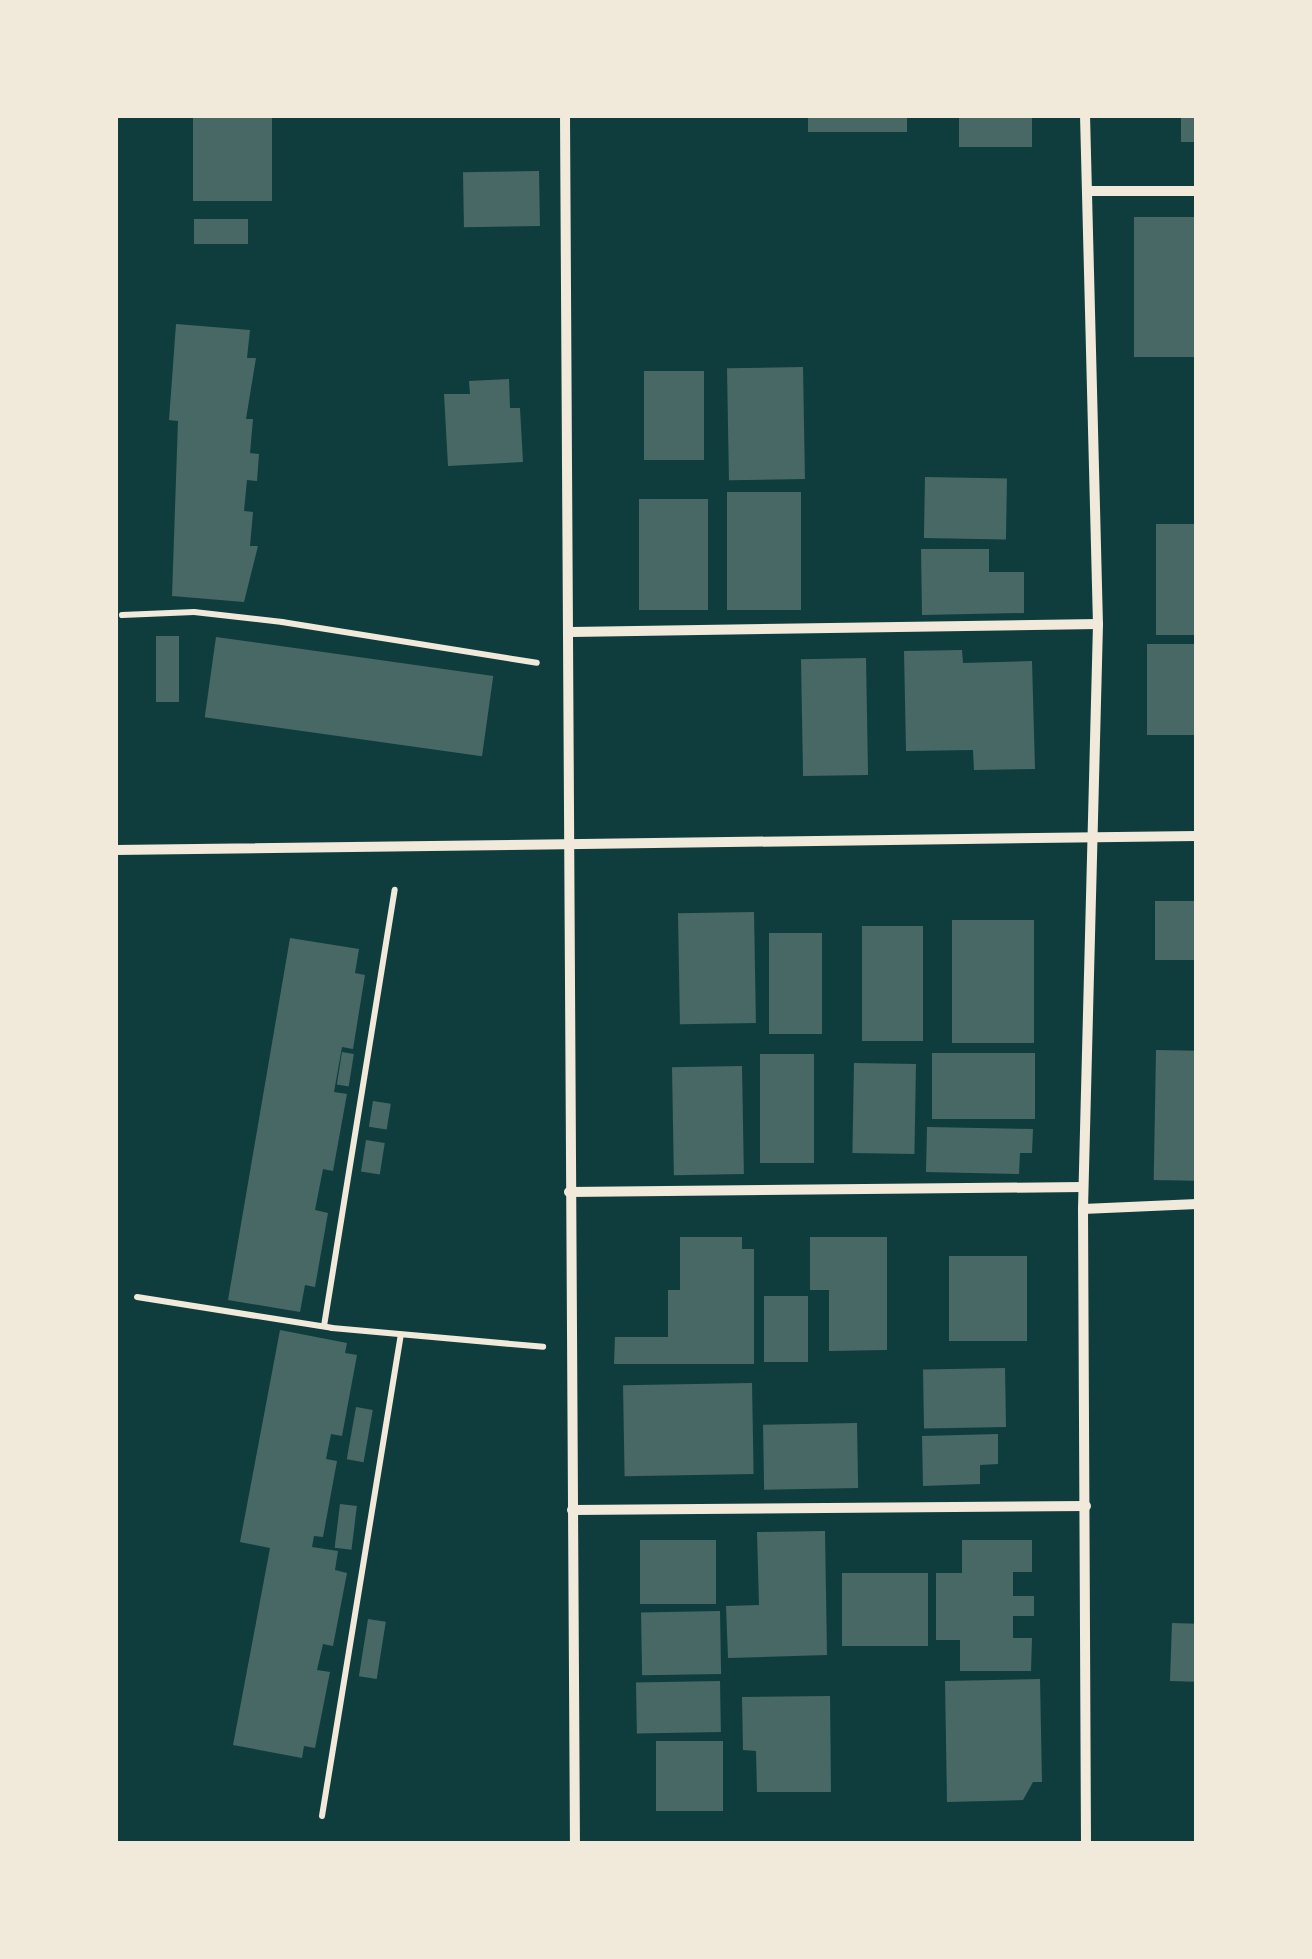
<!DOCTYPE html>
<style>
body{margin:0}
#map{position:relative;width:1312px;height:1959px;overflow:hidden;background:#0f3d3e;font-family:Rubik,sans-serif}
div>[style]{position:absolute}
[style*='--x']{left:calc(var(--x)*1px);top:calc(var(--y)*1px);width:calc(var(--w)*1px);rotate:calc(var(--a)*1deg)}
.building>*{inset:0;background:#486865;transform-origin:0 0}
.path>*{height:6px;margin:-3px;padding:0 3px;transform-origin:3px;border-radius:3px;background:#f1e9da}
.minor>*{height:10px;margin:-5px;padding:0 5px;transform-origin:5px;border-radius:5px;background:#f1e9da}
span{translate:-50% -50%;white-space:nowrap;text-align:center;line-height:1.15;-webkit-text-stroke:8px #f1e9da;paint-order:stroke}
.frame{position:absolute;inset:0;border:118px solid #f1e9da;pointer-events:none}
</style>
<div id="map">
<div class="building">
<div style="left:193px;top:115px;width:79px;height:86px"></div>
<div style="left:808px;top:115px;width:99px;height:17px"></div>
<div style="left:959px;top:115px;width:73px;height:32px"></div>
<div style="left:1181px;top:115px;width:16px;height:27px"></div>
<div style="left:539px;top:171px;width:55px;height:76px;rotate:89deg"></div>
<div style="left:1197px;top:217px;width:140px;height:63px;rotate:90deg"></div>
<div style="left:194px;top:219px;width:54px;height:25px"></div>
<div style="clip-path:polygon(176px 324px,250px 330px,247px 358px,256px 358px,246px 419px,253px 419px,250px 453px,259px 454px,257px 481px,247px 480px,244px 511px,253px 512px,250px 546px,258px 546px,244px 602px,172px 596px,178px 421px,169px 420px)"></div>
<div style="left:803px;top:367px;width:112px;height:76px;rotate:89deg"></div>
<div style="left:644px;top:371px;width:60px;height:89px"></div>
<div style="clip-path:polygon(509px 379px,510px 408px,520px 408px,523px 462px,448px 466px,444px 394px,470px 394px,469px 381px)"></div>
<div style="left:925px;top:477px;width:82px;height:61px;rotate:1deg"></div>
<div style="left:727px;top:492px;width:74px;height:118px"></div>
<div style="left:639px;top:499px;width:69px;height:111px"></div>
<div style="left:1197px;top:524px;width:111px;height:41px;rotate:90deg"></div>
<div style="clip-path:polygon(921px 549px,989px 549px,989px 572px,1024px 572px,1024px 613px,922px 615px)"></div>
<div style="left:156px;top:636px;width:23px;height:66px"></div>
<div style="left:216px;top:637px;width:280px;height:81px;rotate:8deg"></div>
<div style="left:1197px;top:644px;width:91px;height:50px;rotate:90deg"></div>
<div style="clip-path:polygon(962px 650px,963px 663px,1032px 661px,1035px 769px,974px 770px,973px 750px,906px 751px,904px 651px)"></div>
<div style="left:866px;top:658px;width:117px;height:65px;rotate:89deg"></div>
<div style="left:1197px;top:901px;width:59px;height:42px;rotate:90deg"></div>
<div style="left:754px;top:912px;width:111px;height:76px;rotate:89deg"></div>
<div style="left:1034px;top:920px;width:123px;height:82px;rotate:90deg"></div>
<div style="left:862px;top:926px;width:61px;height:115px"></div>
<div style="left:769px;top:933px;width:53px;height:101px"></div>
<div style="clip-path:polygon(290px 938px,359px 949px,355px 973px,365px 975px,353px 1049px,342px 1047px,334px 1092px,347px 1094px,333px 1171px,323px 1169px,315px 1210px,328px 1213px,315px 1287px,305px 1285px,300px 1312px,228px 1300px)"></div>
<div style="left:1156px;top:1050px;width:41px;height:130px;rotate:1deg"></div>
<div style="left:342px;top:1052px;width:12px;height:33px;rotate:9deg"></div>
<div style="left:932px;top:1053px;width:103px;height:66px"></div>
<div style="left:814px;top:1054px;width:109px;height:54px;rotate:90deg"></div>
<div style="left:854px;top:1063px;width:62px;height:90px;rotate:1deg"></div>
<div style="left:742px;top:1066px;width:108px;height:70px;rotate:89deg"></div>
<div style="left:373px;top:1101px;width:18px;height:26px;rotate:9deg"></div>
<div style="clip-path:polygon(927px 1127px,1033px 1129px,1032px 1153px,1020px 1153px,1019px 1174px,926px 1172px)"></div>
<div style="left:366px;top:1140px;width:19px;height:32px;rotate:9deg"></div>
<div style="clip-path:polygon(680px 1237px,742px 1237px,742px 1249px,754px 1249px,754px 1364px,614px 1364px,615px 1337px,668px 1337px,668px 1290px,680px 1290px)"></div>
<div style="clip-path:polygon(810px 1237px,887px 1237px,887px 1350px,829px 1351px,829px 1290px,810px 1290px)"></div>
<div style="left:1027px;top:1256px;width:85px;height:78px;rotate:90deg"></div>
<div style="left:764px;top:1296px;width:44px;height:66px"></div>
<div style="clip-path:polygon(280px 1330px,347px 1343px,345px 1353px,357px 1355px,342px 1436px,331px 1434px,326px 1459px,337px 1461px,323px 1537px,314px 1536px,312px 1547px,338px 1551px,335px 1570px,347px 1573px,333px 1646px,323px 1644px,317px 1670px,330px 1672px,315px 1748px,304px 1746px,302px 1758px,233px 1745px,270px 1548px,240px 1542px)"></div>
<div style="left:1005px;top:1368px;width:59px;height:82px;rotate:89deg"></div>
<div style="left:752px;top:1383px;width:91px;height:129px;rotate:89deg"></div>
<div style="left:356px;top:1407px;width:17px;height:53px;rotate:10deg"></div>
<div style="left:857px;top:1423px;width:65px;height:94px;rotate:89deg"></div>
<div style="clip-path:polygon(998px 1434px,998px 1464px,980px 1465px,980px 1484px,923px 1486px,922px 1436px)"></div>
<div style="left:340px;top:1504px;width:17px;height:44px;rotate:7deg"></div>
<div style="clip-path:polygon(825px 1531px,827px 1655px,728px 1658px,726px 1606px,759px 1605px,757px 1532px)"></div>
<div style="left:716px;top:1540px;width:64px;height:76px;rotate:90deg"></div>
<div style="clip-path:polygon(962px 1540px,1032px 1540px,1032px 1572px,1013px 1572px,1013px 1596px,1034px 1596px,1034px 1616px,1013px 1616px,1013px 1638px,1032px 1638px,1031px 1671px,960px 1671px,960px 1640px,936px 1640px,936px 1573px,962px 1573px)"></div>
<div style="left:842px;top:1573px;width:86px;height:73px"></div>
<div style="left:720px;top:1611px;width:63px;height:79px;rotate:89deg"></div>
<div style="left:368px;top:1619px;width:18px;height:58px;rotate:9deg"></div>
<div style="left:1172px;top:1623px;width:25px;height:58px;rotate:2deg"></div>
<div style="clip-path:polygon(1040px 1679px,1042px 1782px,1033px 1782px,1023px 1800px,947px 1802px,945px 1681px)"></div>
<div style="left:720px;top:1681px;width:51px;height:84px;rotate:89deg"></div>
<div style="clip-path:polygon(830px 1696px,831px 1792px,757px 1792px,756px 1751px,743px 1750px,742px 1697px)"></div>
<div style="left:656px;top:1741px;width:67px;height:70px"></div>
</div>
<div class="path">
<div style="--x:122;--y:615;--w:72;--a:-2.4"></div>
<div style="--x:194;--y:612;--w:89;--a:6.5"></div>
<div style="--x:282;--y:622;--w:258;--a:9.1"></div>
<div style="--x:137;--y:1297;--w:197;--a:9"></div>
<div style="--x:332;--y:1328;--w:212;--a:5.1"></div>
<div style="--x:324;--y:1326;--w:442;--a:-80.8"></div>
<div style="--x:322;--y:1816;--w:488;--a:-80.7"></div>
</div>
<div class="minor">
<div style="--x:565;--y:115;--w:1729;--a:89.67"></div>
<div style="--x:1085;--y:115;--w:509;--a:88.54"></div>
<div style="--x:1098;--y:624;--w:585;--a:91.47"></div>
<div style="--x:1083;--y:1209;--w:635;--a:89.73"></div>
<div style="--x:1088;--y:191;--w:109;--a:0"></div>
<div style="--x:571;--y:632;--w:527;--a:-0.87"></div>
<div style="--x:115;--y:850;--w:1082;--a:-0.74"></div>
<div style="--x:569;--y:1192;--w:514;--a:-0.56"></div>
<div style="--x:1083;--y:1209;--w:114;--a:-2.5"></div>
<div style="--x:572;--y:1510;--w:514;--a:-0.45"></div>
</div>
<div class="frame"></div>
</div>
